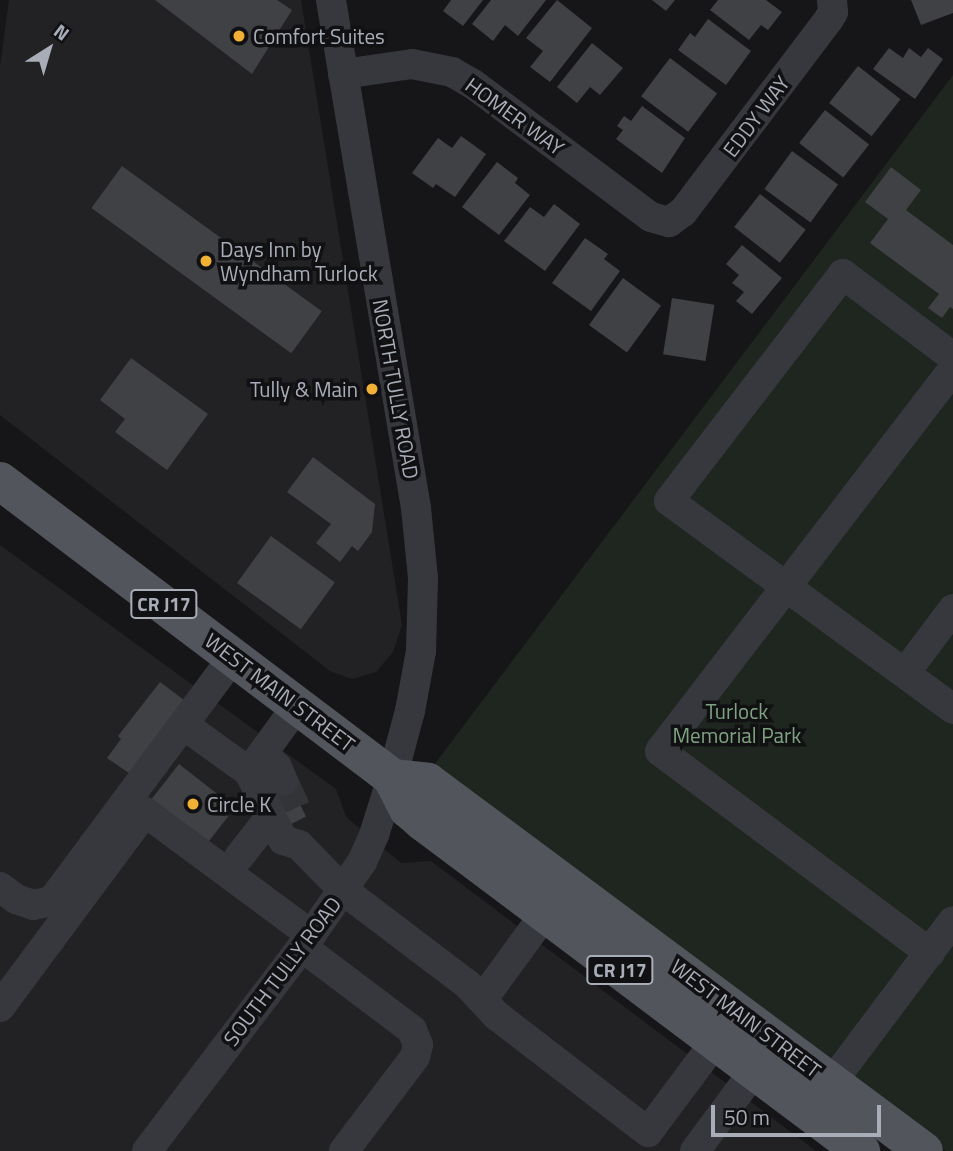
<!DOCTYPE html>
<style>
body{margin:0}
#map{position:relative;width:953px;height:1151px;overflow:hidden;background:#161618;font-family:"Titillium Web",sans-serif}
div>[style]{position:absolute}
[style*='--x']{left:calc(var(--x)*1px);top:calc(var(--y)*1px);width:calc(var(--w)*1px);rotate:calc(var(--a)*1deg)}
.built>*{inset:0;background:#222225}
.green>*{inset:0;background:#1e261f}
.building>*{inset:0;background:#404145;transform-origin:0 0}
.minor-tunnel>*{height:30px;margin-top:-15px;transform-origin:0;background:repeating-linear-gradient(90deg,#333438 0 30px,transparent 0 45px)}
.minor>*{height:30px;margin:-15px;padding:0 15px;transform-origin:15px;border-radius:15px;background:#37383d}
.major>*{height:38px;margin:-19px;padding:0 19px;transform-origin:19px;border-radius:19px;background:#53555c}
.dots>*{width:19px;height:19px;translate:-50% -50%;box-sizing:border-box;border:4px solid #111113;border-radius:50%}
span{translate:-50% -50%;white-space:nowrap;text-align:center;line-height:1.15;-webkit-text-stroke:7px #111113;paint-order:stroke}
.shield-label span{padding:2px 5px;background:#111113;border:2px solid;border-radius:5px;-webkit-text-stroke-width:0}
.shield-label{font-size:19px;color:#a8adb8;font-weight:700}
.poi-label{font-size:21px;color:#a8adb8}
.left{translate:0 -50%;text-align:left}
.right{translate:-100% -50%;text-align:right}
.street-label{font-size:21px;color:#a8adb8}
.park-label{font-size:21px;color:#7fa381}
.north{position:absolute;left:14px;top:14px;width:70px;height:70px;-webkit-text-stroke:5px #111113;paint-order:stroke;rotate:37deg;font-size:19px;font-weight:700;line-height:28px;text-align:center;color:#a8adb8}
.north::after{content:'';display:block;margin:auto;width:24px;height:32px;background:#a8adb8;clip-path:polygon(50% 0,100% 100%,50% 72%,0 100%)}
.scale{position:absolute;left:711px;top:1105px;width:170px;height:32px;box-sizing:border-box;border:4px solid #a8adb8;border-top:0;padding-left:9px;font-size:21px;line-height:24px;white-space:nowrap;color:#a8adb8;-webkit-text-stroke:5px #111113;paint-order:stroke}
</style>
<div id="map">
<div class="built">
<div style="clip-path:polygon(9px 0,301px 0,402px 625px,393px 652px,376px 672px,352px 679px,330px 671px,0 415px,0 67px)"></div>
<div style="clip-path:polygon(0 545px,336px 789px,346px 817px,401px 863px,431px 861px,816px 1151px,0 1151px)"></div>
</div>
<div class="green">
<div style="clip-path:polygon(953px 75px,953px 1151px,946px 1151px,434px 765px)"></div>
</div>
<div class="building">
<div style="clip-path:polygon(155px 0,277px 0,292px 10px,252px 74px)"></div>
<div style="clip-path:polygon(451px 0,483px 0,463px 26px,443px 11px)"></div>
<div style="clip-path:polygon(491px 0,546px 0,518px 36px,505px 25px,493px 41px,472px 24px)"></div>
<div style="clip-path:polygon(557px 0,592px 28px,550px 82px,530px 67px,543px 51px,526px 38px)"></div>
<div style="clip-path:polygon(652px 0,675px 0,666px 11px)"></div>
<div style="clip-path:polygon(718px 0,766px 0,782px 12px,768px 30px,761px 25px,749px 40px,710px 10px)"></div>
<div style="clip-path:polygon(911px 0,953px 0,953px 13px,921px 25px)"></div>
<div style="clip-path:polygon(708px 19px,751px 51px,726px 85px,678px 50px,690px 33px,695px 37px)"></div>
<div style="clip-path:polygon(592px 43px,623px 68px,600px 95px,590px 87px,577px 103px,557px 87px)"></div>
<div style="clip-path:polygon(889px 48px,903px 58px,909px 48px,921px 57px,928px 48px,943px 59px,915px 99px,873px 69px)"></div>
<div style="left:670px;top:58px;width:59px;height:48px;rotate:37deg"></div>
<div style="left:858px;top:66px;width:54px;height:47px;rotate:38deg"></div>
<div style="clip-path:polygon(642px 106px,685px 138px,662px 173px,616px 139px,623px 130px,617px 126px,624px 116px,631px 121px)"></div>
<div style="left:825px;top:110px;width:56px;height:42px;rotate:38deg"></div>
<div style="clip-path:polygon(461px 136px,486px 154px,455px 197px,436px 184px,433px 188px,412px 173px,438px 138px,452px 148px)"></div>
<div style="left:792px;top:151px;width:57px;height:47px;rotate:36deg"></div>
<div style="clip-path:polygon(497px 162px,518px 178px,515px 183px,530px 195px,499px 235px,462px 207px)"></div>
<div style="left:122px;top:166px;width:247px;height:52px;rotate:36deg"></div>
<div style="clip-path:polygon(891px 167px,921px 190px,906px 210px,953px 245px,953px 309px,950px 307px,942px 318px,928px 308px,939px 294px,870px 243px,888px 219px,865px 202px)"></div>
<div style="left:760px;top:194px;width:58px;height:42px;rotate:38deg"></div>
<div style="clip-path:polygon(554px 204px,580px 224px,545px 271px,504px 241px,530px 207px,544px 217px)"></div>
<div style="clip-path:polygon(585px 238px,608px 254px,604px 259px,620px 271px,591px 311px,552px 283px)"></div>
<div style="clip-path:polygon(742px 245px,782px 278px,752px 314px,736px 301px,744px 292px,732px 283px,739px 275px,726px 264px)"></div>
<div style="left:623px;top:278px;width:47px;height:58px;rotate:36deg"></div>
<div style="left:672px;top:298px;width:43px;height:57px;rotate:9deg"></div>
<div style="clip-path:polygon(131px 358px,208px 414px,167px 470px,115px 432px,125px 419px,100px 400px)"></div>
<div style="clip-path:polygon(313px 457px,375px 504px,372px 532px,358px 551px,352px 546px,340px 562px,316px 543px,331px 524px,287px 492px)"></div>
<div style="left:271px;top:536px;width:79px;height:58px;rotate:36deg"></div>
<div style="clip-path:polygon(160px 682px,192px 706px,136px 778px,107px 758px,121px 739px,118px 736px)"></div>
<div style="left:179px;top:764px;width:71px;height:46px;rotate:38deg"></div>
<div style="left:287px;top:779px;width:42px;height:25px;rotate:63deg"></div>
</div>
<div class="minor-tunnel">
<div style="--x:283;--y:781;--w:43;--a:65.2"></div>
</div>
<div class="minor">
<div style="--x:343;--y:74;--w:70;--a:-8.2"></div>
<div style="--x:412;--y:64;--w:41;--a:11.3"></div>
<div style="--x:452;--y:72;--w:24;--a:30"></div>
<div style="--x:473;--y:84;--w:222;--a:36.8"></div>
<div style="--x:651;--y:217;--w:19;--a:16"></div>
<div style="--x:669;--y:222;--w:17;--a:-36"></div>
<div style="--x:683;--y:212;--w:242;--a:-52.9"></div>
<div style="--x:829;--y:19;--w:8;--a:-60"></div>
<div style="--x:833;--y:12;--w:12;--a:-95"></div>
<div style="--x:953;--y:357;--w:138;--a:-143"></div>
<div style="--x:843;--y:274;--w:286;--a:127.5"></div>
<div style="--x:669;--y:501;--w:352;--a:36.2"></div>
<div style="--x:905;--y:673;--w:80;--a:-53.1"></div>
<div style="--x:195;--y:733;--w:67;--a:35.8"></div>
<div style="--x:249;--y:772;--w:82;--a:-54"></div>
<div style="--x:262;--y:754;--w:20;--a:41"></div>
<div style="--x:277;--y:767;--w:15;--a:67"></div>
<div style="--x:249;--y:772;--w:76;--a:63.4"></div>
<div style="--x:283;--y:840;--w:17;--a:17"></div>
<div style="--x:299;--y:845;--w:63;--a:45.6"></div>
<div style="--x:343;--y:890;--w:157;--a:37.2"></div>
<div style="--x:468;--y:985;--w:41;--a:47"></div>
<div style="--x:496;--y:1015;--w:192;--a:37.6"></div>
<div style="--x:648;--y:1132;--w:112;--a:-53.3"></div>
<div style="--x:239;--y:857;--w:52;--a:-52"></div>
<div style="--x:0;--y:887;--w:20;--a:37"></div>
<div style="--x:16;--y:899;--w:18;--a:19"></div>
<div style="--x:33;--y:905;--w:19;--a:-12"></div>
<div style="--x:52;--y:901;--w:304;--a:-53.4"></div>
<div style="--x:302;--y:947;--w:138;--a:37"></div>
<div style="--x:412;--y:1030;--w:16;--a:68"></div>
<div style="--x:418;--y:1045;--w:12;--a:104"></div>
<div style="--x:415;--y:1057;--w:118;--a:127.1"></div>
<div style="--x:930;--y:953;--w:337;--a:-143.2"></div>
<div style="--x:660;--y:751;--w:481;--a:-52.5"></div>
<div style="--x:482;--y:1000;--w:107;--a:-53.8"></div>
<div style="--x:0;--y:1007;--w:243;--a:-53.4"></div>
<div style="--x:145;--y:812;--w:207;--a:36.5"></div>
<div style="--x:832;--y:1082;--w:201;--a:-53.1"></div>
<div style="--x:147;--y:1151;--w:271;--a:-52.8"></div>
<div style="--x:311;--y:935;--w:89;--a:-55.1"></div>
<div style="--x:362;--y:862;--w:30;--a:-66"></div>
<div style="--x:374;--y:835;--w:60;--a:-72.5"></div>
<div style="--x:392;--y:778;--w:69;--a:-75"></div>
<div style="--x:410;--y:711;--w:61;--a:-79.6"></div>
<div style="--x:421;--y:651;--w:73;--a:-88.4"></div>
<div style="--x:423;--y:578;--w:70;--a:-95.7"></div>
<div style="--x:416;--y:508;--w:515;--a:-99.5"></div>
<div style="--x:695;--y:1151;--w:119;--a:-53.5"></div>
</div>
<div class="major">
<div style="--x:0;--y:481;--w:492;--a:37.1"></div>
<div style="--x:392;--y:778;--w:35;--a:63"></div>
<div style="--x:408;--y:809;--w:20;--a:41"></div>
<div style="--x:423;--y:822;--w:548;--a:36.91"></div>
<div style="--x:392;--y:778;--w:36;--a:6"></div>
<div style="--x:428;--y:782;--w:618;--a:36.65"></div>
</div>
<div class="dots">
<div style="left:239px;top:36px;background:#f2b134"></div>
<div style="left:206px;top:261px;background:#f2b134"></div>
<div style="left:372px;top:389px;background:#f2b134"></div>
<div style="left:193px;top:804px;background:#f2b134"></div>
</div>
<div class="shield-label">
<span style="left:164px;top:604px">CR J17</span>
<span style="left:620px;top:970px">CR J17</span>
</div>
<div class="poi-label">
<span class="left" style="left:253px;top:36px">Comfort Suites</span>
<span class="left" style="left:220px;top:261px">Days Inn by<br>Wyndham Turlock</span>
<span class="right" style="left:358px;top:389px">Tully &amp; Main</span>
<span class="left" style="left:207px;top:804px">Circle K</span>
</div>
<div class="street-label">
<span style="left:515px;top:116px;rotate:36deg">HOMER WAY</span>
<span style="left:756px;top:116px;rotate:-53deg">EDDY WAY</span>
<span style="left:396px;top:389px;rotate:80deg">NORTH TULLY ROAD</span>
<span style="left:280px;top:692px;rotate:37deg">WEST MAIN STREET</span>
<span style="left:282px;top:971px;rotate:-53deg">SOUTH TULLY ROAD</span>
<span style="left:746px;top:1018px;rotate:37deg">WEST MAIN STREET</span>
</div>
<div class="park-label">
<span style="left:737px;top:723px">Turlock<br>Memorial Park</span>
</div>
<div class="north">N</div>
<div class="scale">50 m</div>
</div>
